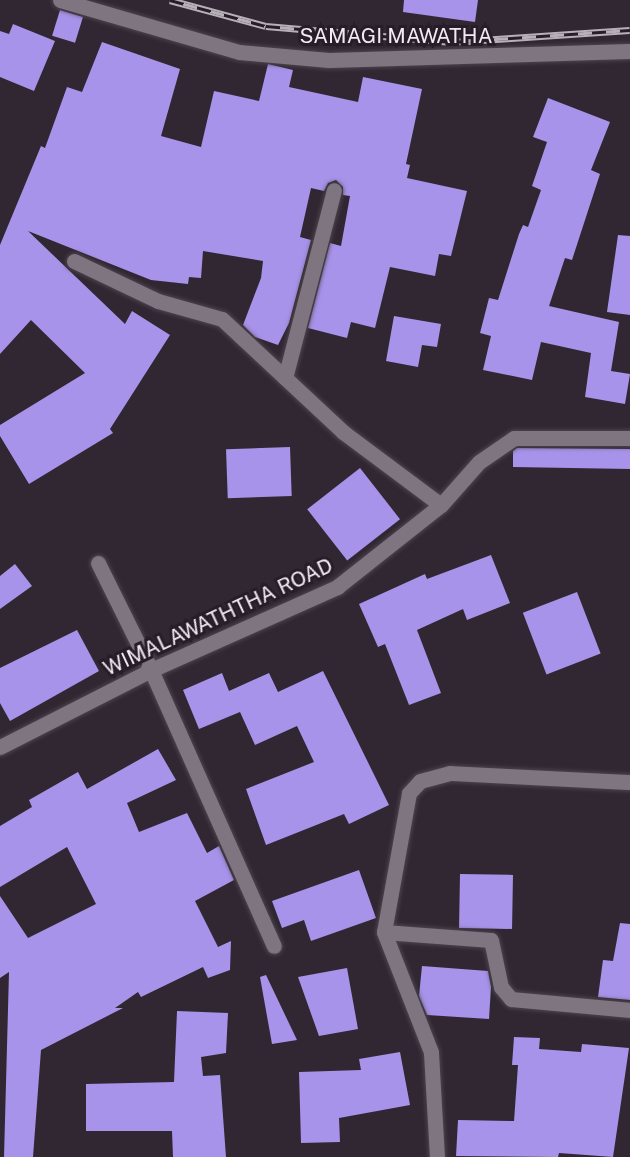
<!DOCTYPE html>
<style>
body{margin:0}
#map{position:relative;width:630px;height:1157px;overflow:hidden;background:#302732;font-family:"Public Sans",sans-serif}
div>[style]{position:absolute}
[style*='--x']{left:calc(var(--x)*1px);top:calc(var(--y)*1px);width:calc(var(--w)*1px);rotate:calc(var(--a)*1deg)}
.building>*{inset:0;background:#a793e9;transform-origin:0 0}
.roads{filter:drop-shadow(0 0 2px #4c444d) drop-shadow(0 0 2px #4c444d)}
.minor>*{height:15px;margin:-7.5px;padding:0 7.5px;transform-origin:7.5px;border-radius:7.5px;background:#7f7581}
.rail>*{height:7px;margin-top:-3.5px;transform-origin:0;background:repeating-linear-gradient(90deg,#261d28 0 14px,#b7b0b8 0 28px);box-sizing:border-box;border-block:2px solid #b7b0b8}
span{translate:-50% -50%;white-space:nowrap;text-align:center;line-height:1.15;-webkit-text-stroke:6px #261d28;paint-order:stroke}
.street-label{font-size:21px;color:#f0eaf1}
</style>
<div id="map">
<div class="building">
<div style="clip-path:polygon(404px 0,478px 0,475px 22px,403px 12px)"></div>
<div style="left:60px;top:10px;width:24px;height:27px;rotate:17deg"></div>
<div style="clip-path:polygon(13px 24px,55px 41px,34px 91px,0 77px,0 31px,9px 34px)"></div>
<div style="clip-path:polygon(102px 42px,180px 69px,161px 136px,201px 147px,214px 91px,259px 101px,268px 64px,293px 70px,289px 87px,358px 102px,363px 77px,422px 89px,406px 164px,410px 165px,407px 178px,467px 191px,451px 256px,439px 254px,435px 276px,390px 267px,375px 328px,351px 322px,347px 338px,308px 328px,330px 243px,341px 246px,350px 196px,343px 195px,343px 187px,336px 180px,328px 183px,324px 191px,311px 188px,300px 237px,311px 240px,289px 323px,278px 345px,255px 337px,243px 325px,261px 278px,263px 261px,203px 251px,201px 278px,189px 277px,188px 284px,151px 280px,28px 231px,125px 324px,132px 311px,170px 335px,110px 429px,113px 433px,29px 484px,0 436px,0 425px,85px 373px,31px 320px,0 354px,0 245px,41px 146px,45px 148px,67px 87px,82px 92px)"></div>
<div style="clip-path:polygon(548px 98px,610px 122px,591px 170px,600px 174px,572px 260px,565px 258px,549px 306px,619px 322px,611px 371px,630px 374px,625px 404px,585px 397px,591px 353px,541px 342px,532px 380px,483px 370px,491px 336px,480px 333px,489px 298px,498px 300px,519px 234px,523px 225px,528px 227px,541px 190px,532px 186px,547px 142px,533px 137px)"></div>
<div style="clip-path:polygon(618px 235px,630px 236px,630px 315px,607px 312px)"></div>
<div style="clip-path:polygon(394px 316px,441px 324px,437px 347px,422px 345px,418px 367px,386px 361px)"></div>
<div style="left:290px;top:447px;width:49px;height:64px;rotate:88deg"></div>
<div style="clip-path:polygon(517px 448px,630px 449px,630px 469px,513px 467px,513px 451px)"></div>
<div style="left:360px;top:468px;width:65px;height:67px;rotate:52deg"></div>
<div style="clip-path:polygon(491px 555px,510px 603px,467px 620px,463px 609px,417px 630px,441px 693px,409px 705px,385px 644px,378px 647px,359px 604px,425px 574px,427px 579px)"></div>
<div style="clip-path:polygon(15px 564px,32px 586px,0 609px,0 576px)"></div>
<div style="left:577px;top:592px;width:66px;height:58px;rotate:69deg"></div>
<div style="clip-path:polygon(77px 630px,99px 671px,10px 721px,0 703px,0 668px)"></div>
<div style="clip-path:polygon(323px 671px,389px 805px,349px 824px,344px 814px,266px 845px,246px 789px,314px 762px,297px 726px,255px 745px,240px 712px,199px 729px,183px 690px,222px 673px,229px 691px,269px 673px,278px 692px)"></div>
<div style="clip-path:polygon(158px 749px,176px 780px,127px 803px,139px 832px,187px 813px,207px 853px,219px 846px,234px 880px,195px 901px,218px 947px,231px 941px,230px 970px,208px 978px,203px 967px,141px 997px,138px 992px,115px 1008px,123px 1008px,41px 1050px,33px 1157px,4px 1157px,9px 972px,0 978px,0 896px,28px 938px,96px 904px,67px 847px,0 887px,0 826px,32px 807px,29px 800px,78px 772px,87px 789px)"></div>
<div style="clip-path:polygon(359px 870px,376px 918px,311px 941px,304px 920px,282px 928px,272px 901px)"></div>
<div style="left:460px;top:874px;width:53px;height:54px;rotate:1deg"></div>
<div style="clip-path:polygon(620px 923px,630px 924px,630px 1000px,598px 997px,603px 960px,613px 961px)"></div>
<div style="clip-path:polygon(422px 966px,488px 971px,491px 987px,489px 1019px,427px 1015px,419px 996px)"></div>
<div style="clip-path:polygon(347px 968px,358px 1029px,319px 1036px,298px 977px)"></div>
<div style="clip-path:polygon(266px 975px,297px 1040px,272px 1044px,260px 977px)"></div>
<div style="clip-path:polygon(177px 1011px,228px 1013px,226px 1053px,201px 1057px,203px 1076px,220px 1075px,226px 1157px,173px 1157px,172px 1131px,86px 1131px,86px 1084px,174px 1082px)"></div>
<div style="clip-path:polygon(514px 1037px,540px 1038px,539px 1049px,581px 1052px,582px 1044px,629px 1048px,613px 1157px,559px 1153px,558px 1157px,456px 1156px,458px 1120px,514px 1121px,518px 1065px,512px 1065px)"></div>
<div style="clip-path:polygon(400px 1052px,410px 1105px,339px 1118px,340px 1142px,301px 1143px,299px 1072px,361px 1070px,359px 1059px)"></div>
</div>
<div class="roads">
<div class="minor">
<div style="--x:60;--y:0;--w:186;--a:16.2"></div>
<div style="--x:239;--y:52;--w:90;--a:5.1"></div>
<div style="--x:329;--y:60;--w:301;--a:-1.7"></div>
<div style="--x:74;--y:261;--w:93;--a:25.5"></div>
<div style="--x:158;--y:301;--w:66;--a:15.7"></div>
<div style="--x:222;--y:319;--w:166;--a:43"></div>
<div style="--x:343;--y:432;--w:122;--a:36.7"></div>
<div style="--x:285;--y:378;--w:194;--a:-75.4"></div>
<div style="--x:98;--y:563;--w:119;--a:63.6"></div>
<div style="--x:151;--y:670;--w:302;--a:66"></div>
<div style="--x:0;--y:747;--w:169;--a:-27"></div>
<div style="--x:151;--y:670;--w:204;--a:-24"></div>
<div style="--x:337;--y:587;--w:132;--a:-38.3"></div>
<div style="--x:441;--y:505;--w:57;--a:-48.5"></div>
<div style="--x:479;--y:462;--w:42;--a:-34.4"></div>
<div style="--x:514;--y:438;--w:116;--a:0"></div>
<div style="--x:384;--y:932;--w:107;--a:4.3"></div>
<div style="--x:491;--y:940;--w:48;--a:78"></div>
<div style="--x:501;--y:987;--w:16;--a:50"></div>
<div style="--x:511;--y:999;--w:120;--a:5.3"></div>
<div style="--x:437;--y:1157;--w:105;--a:-93.3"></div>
<div style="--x:431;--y:1052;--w:129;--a:-111.4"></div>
<div style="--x:384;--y:932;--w:141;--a:-79.8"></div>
<div style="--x:409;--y:793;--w:16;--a:-47"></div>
<div style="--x:420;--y:781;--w:31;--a:-15"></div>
<div style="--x:450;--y:773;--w:180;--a:2.9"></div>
</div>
</div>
<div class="rail">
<div style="--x:170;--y:0;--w:99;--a:15.2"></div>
<div style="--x:266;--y:26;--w:187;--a:4.9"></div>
<div style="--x:452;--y:42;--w:178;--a:-3.9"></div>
</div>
<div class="street-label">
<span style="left:396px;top:36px">SAMAGI MAWATHA</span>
<span style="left:218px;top:617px;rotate:-25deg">WIMALAWATHTHA ROAD</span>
</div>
</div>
